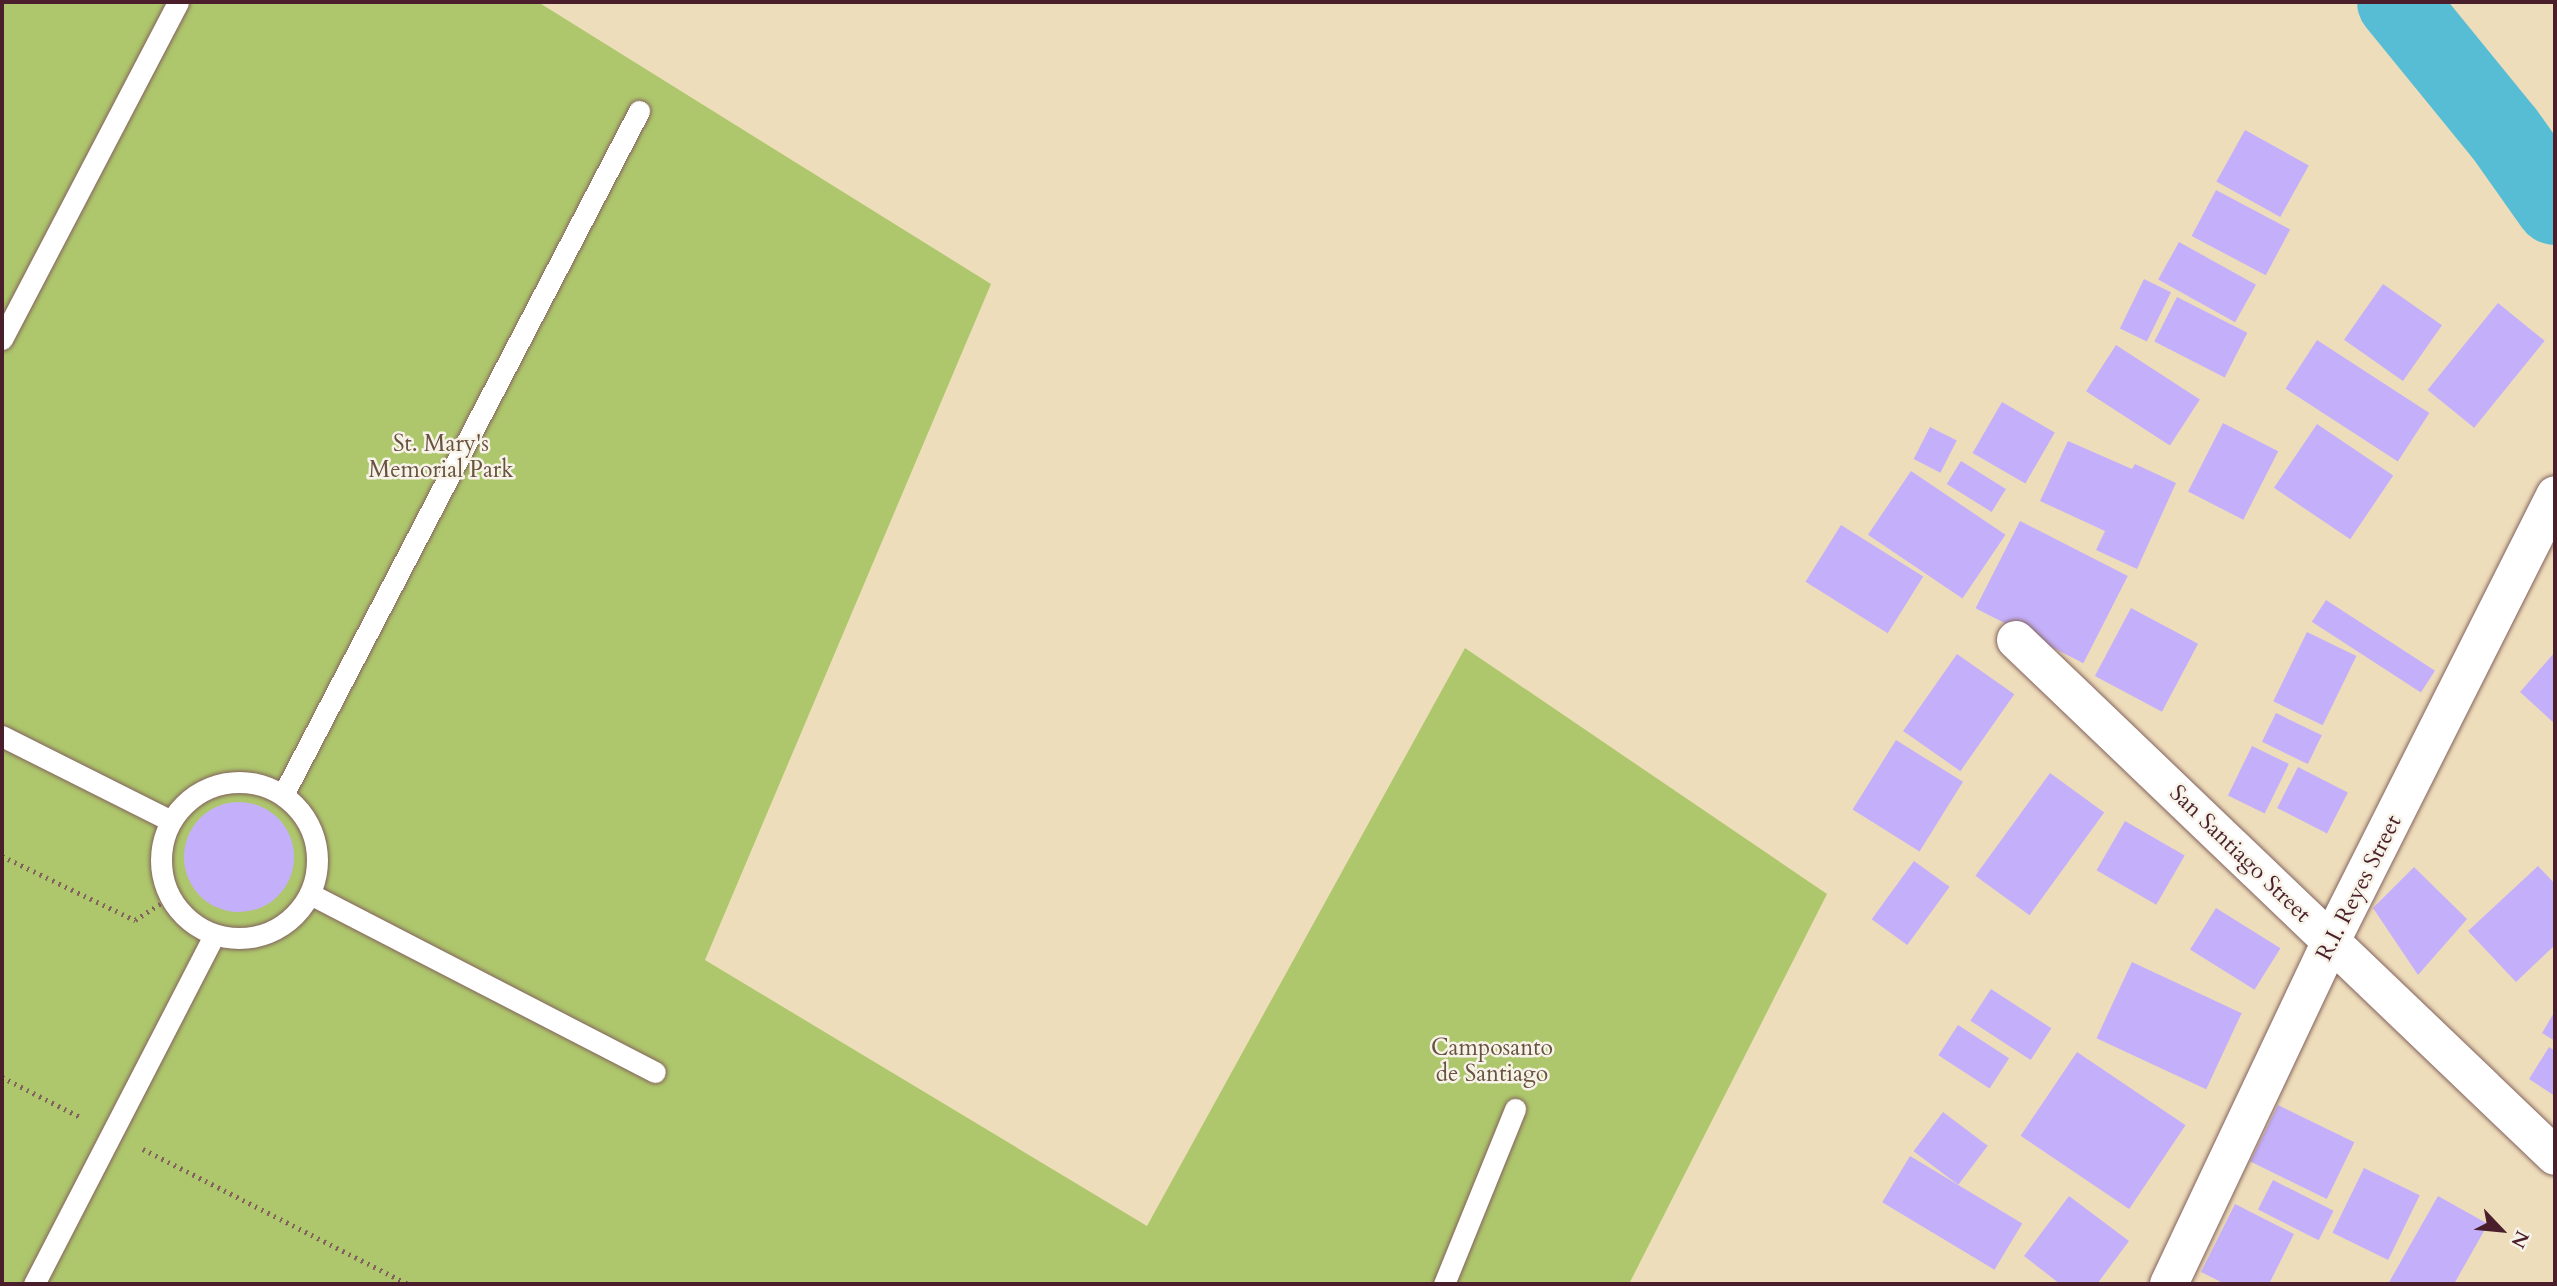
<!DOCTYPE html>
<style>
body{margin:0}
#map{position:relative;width:2557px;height:1286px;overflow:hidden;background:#edb;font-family:Cardo,serif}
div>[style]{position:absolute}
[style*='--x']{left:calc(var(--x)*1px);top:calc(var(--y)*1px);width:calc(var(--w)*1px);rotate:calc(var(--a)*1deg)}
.green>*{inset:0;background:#aec76c}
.river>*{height:80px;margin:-40px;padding:0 40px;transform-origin:40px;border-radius:40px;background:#57bdd5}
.building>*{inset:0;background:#c4b0fa;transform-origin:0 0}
.round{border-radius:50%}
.path>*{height:4.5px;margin-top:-2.25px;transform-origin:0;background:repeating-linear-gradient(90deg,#83625d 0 2px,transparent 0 7px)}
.roads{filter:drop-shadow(0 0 2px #83625d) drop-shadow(0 0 2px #83625d)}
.lane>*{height:21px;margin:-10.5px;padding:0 10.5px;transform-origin:10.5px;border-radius:10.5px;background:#fff}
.lane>.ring{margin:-10.5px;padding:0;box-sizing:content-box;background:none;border:21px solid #fff;border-radius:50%}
.street>*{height:38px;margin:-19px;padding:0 19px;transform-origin:19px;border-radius:19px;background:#fff}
.secondary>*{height:38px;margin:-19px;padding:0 19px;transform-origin:19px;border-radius:19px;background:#fff}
span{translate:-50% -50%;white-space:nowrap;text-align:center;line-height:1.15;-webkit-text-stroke:5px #f7f3e8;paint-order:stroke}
.park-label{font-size:23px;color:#68513e}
.street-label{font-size:23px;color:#4a1f2b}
.frame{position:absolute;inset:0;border:4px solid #4a1f2b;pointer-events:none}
.north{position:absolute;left:2466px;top:1195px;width:70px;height:70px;-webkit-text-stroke:5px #f7f3e8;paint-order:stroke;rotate:116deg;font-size:19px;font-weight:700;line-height:28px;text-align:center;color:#4a1f2b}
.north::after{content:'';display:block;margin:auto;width:24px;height:32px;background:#4a1f2b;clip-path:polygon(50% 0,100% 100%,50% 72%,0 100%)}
</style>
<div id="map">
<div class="green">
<div style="clip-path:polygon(2px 2px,538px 2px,991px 284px,705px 960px,1147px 1226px,1465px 648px,1827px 894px,1629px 1284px,2px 1284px)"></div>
</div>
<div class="river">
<div style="--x:2397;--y:2;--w:169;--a:50.8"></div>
<div style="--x:2504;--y:133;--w:88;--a:54.7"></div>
</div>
<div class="building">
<div style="left:2245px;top:130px;width:73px;height:59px;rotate:29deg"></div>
<div style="left:2216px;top:190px;width:84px;height:52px;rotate:28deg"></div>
<div style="left:2179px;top:242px;width:88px;height:43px;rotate:29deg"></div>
<div style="left:2144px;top:279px;width:30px;height:55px;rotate:26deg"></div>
<div style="left:2383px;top:284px;width:72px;height:68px;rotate:35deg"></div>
<div style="left:2177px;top:297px;width:79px;height:50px;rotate:27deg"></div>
<div style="left:2498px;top:303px;width:60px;height:112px;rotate:39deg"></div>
<div style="left:2317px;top:340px;width:134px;height:58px;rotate:33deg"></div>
<div style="left:2116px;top:345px;width:100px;height:55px;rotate:33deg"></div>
<div style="left:2002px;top:402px;width:61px;height:59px;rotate:30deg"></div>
<div style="left:2223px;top:423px;width:62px;height:77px;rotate:27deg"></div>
<div style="left:2317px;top:424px;width:92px;height:77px;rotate:34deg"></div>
<div style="left:1930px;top:427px;width:30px;height:36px;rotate:27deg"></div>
<div style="clip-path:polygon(2068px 441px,2132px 469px,2135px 464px,2176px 483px,2137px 569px,2096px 550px,2105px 531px,2040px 501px)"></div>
<div style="left:1961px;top:461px;width:53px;height:27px;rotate:32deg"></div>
<div style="left:1911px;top:471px;width:114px;height:77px;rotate:34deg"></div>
<div style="left:2020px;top:521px;width:121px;height:98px;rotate:27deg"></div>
<div style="left:1841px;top:525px;width:97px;height:67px;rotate:32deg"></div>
<div style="left:2326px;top:600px;width:130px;height:26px;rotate:33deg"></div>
<div style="left:2131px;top:608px;width:76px;height:77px;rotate:28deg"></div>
<div style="left:2307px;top:632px;width:55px;height:77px;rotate:26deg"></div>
<div style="clip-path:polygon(2555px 652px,2555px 724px,2520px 692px)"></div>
<div style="left:1957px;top:654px;width:70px;height:94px;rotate:35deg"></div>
<div style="left:2276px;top:713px;width:51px;height:32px;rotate:26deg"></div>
<div style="left:1896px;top:740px;width:79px;height:82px;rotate:32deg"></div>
<div style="left:2252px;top:746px;width:41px;height:55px;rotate:26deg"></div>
<div style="left:2298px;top:767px;width:56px;height:46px;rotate:27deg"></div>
<div style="left:2050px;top:773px;width:67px;height:127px;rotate:36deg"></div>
<div class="round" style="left:184px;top:802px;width:110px;height:110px"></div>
<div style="left:2125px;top:821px;width:69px;height:57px;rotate:30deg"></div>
<div style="left:1914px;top:861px;width:44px;height:72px;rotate:36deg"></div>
<div style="clip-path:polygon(2538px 866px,2555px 884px,2555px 945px,2516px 982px,2468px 931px)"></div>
<div style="clip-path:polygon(2414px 867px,2467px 919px,2418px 975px,2373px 908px)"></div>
<div style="left:2216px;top:908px;width:76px;height:49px;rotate:32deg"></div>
<div style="left:2132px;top:962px;width:121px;height:84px;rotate:25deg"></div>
<div style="left:1991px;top:989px;width:72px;height:38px;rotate:33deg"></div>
<div style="clip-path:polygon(2555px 1011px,2555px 1041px,2542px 1033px)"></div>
<div style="left:1958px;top:1025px;width:61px;height:36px;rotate:33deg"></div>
<div style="clip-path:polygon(2549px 1047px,2555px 1051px,2555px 1096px,2529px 1079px)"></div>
<div style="left:2077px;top:1052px;width:131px;height:101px;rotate:34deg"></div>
<div style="left:2278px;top:1105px;width:85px;height:63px;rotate:26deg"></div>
<div style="left:1943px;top:1112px;width:56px;height:49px;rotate:37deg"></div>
<div style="left:1910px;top:1156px;width:131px;height:54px;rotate:31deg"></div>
<div style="left:2364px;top:1168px;width:62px;height:72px;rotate:26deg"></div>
<div style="left:2273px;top:1180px;width:68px;height:33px;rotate:27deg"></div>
<div style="clip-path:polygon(2069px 1196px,2129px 1241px,2097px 1284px,2060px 1284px,2024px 1256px)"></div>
<div style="clip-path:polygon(2438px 1196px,2488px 1224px,2454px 1284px,2388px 1284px)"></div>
<div style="clip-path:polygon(2235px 1204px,2294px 1234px,2269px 1284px,2225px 1284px,2201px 1272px)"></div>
</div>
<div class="path">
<div style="--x:2;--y:856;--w:148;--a:25.7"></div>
<div style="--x:135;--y:920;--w:40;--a:-32.9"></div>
<div style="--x:2;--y:1077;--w:90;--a:27.1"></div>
<div style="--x:143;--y:1149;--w:297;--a:27"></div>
</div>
<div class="roads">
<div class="lane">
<div style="--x:2;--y:339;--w:380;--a:-62.4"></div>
<div style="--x:2;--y:736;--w:187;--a:26.7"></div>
<div class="ring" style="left:161px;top:782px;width:135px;height:135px"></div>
<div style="--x:284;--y:793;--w:769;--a:-62.5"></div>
<div style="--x:310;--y:894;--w:388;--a:27.3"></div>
<div style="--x:34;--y:1284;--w:393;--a:-62.7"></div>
<div style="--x:1444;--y:1284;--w:189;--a:-67.9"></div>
</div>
<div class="street">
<div style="--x:2016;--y:640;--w:746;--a:43.75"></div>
</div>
<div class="secondary">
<div style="--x:2169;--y:1284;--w:379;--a:-64.7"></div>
<div style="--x:2331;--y:941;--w:499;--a:-63.3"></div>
</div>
</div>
<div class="park-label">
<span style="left:441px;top:457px">St. Mary's<br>Memorial Park</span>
<span style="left:1492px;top:1061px">Camposanto<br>de Santiago</span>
</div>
<div class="street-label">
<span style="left:2240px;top:854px;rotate:44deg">San Santiago Street</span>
<span style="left:2359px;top:888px;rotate:-63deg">R.I. Reyes Street</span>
</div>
<div class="frame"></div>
<div class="north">N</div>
</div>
